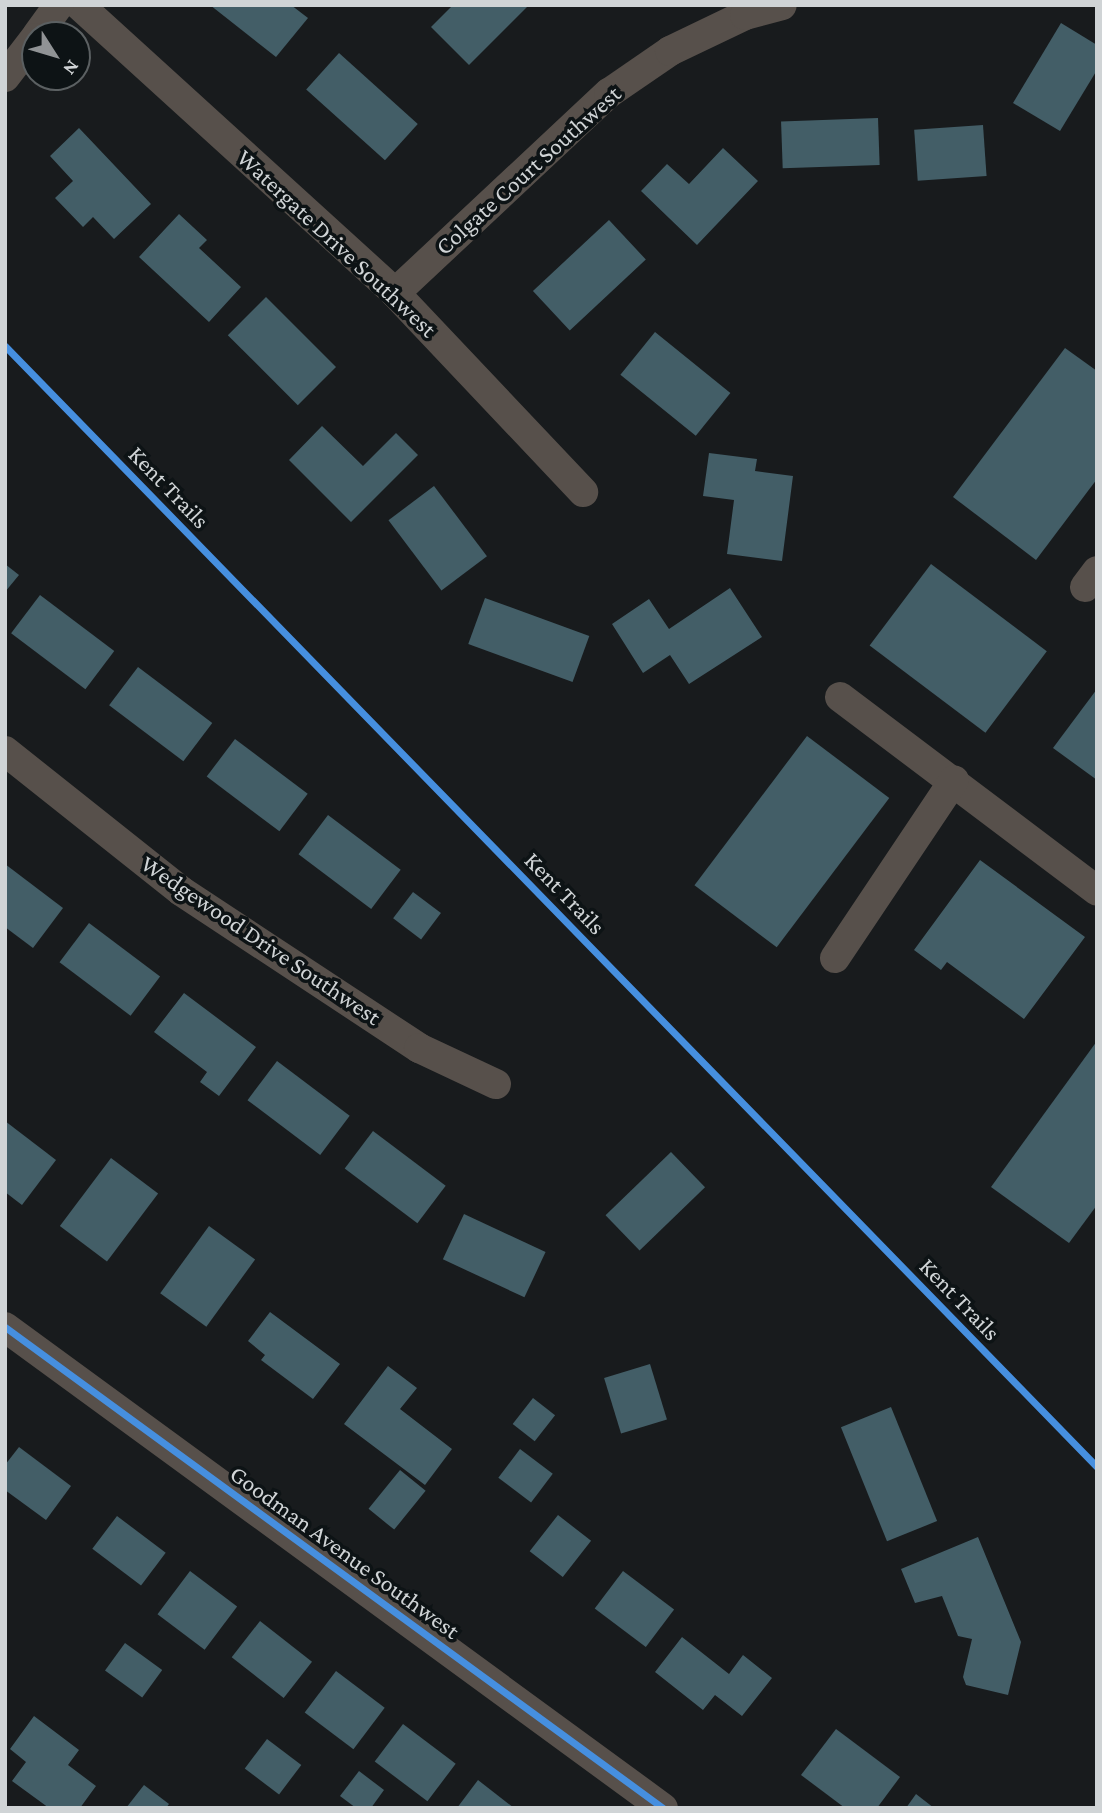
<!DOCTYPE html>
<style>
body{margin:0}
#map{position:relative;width:1102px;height:1813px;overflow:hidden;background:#181b1d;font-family:"Crimson Pro",serif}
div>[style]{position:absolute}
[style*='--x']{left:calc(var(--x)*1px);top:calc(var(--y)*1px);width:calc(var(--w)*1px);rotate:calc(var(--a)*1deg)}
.building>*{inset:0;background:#435e67;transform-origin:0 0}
.minor>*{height:30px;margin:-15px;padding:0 15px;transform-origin:15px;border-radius:15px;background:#57504b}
.cycleway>*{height:7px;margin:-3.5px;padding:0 3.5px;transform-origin:3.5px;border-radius:3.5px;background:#468fdf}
span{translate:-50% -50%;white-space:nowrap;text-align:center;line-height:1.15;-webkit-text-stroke:7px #0d1315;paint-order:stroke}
.street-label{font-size:24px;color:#d0d4d6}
.frame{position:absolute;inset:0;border:7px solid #d0d4d6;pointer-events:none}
.north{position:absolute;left:21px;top:21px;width:70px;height:70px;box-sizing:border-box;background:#0d1315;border:2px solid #5b6062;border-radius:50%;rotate:127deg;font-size:19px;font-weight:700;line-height:28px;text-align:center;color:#d0d4d6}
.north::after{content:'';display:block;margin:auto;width:24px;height:32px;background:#909395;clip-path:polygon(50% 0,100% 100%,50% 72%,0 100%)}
</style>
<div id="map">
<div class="building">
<div style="clip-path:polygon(210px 5px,291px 5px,308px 18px,276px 57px)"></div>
<div style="clip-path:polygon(453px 5px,529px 5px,469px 65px,431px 27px)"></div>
<div style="clip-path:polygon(1061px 23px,1097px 45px,1097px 70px,1060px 131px,1013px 103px)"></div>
<div style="left:339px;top:53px;width:106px;height:49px;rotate:42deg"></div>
<div style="left:878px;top:118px;width:47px;height:97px;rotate:88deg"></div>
<div style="left:983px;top:125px;width:51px;height:69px;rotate:86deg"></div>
<div style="clip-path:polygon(79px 128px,151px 204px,114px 239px,93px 217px,83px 227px,55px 198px,73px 181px,50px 156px)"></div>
<div style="clip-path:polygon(723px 148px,758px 181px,697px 245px,641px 191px,667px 164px,689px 184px)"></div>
<div style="clip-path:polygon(179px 214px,207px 240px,199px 248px,241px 287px,209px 322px,139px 257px)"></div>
<div style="left:609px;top:220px;width:54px;height:104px;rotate:47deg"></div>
<div style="left:266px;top:297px;width:99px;height:54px;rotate:45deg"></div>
<div style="left:655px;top:332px;width:97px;height:55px;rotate:39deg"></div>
<div style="clip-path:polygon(1065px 348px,1097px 371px,1097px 479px,1036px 560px,953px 497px)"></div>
<div style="clip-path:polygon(322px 426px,363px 466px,396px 433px,418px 455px,351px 522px,289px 460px)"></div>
<div style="clip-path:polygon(709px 453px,757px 459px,755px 471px,793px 476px,782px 561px,727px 554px,734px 500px,703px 496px)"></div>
<div style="left:434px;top:486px;width:88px;height:57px;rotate:53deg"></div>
<div style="clip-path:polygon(5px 564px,19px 575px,5px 592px)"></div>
<div style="left:931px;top:564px;width:145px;height:102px;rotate:37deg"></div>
<div style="clip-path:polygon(730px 588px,762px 637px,689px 684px,670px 655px,643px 673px,612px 624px,649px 599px,669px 629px)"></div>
<div style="left:40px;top:595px;width:93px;height:48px;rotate:37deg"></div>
<div style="left:485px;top:598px;width:111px;height:49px;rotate:20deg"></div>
<div style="left:138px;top:667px;width:93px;height:48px;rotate:37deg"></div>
<div style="clip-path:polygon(1097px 689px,1097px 780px,1053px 748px)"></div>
<div style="left:807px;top:736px;width:103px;height:187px;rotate:37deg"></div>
<div style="left:235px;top:739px;width:91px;height:47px;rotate:37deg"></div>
<div style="left:328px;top:815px;width:91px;height:49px;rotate:37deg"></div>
<div style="clip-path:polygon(980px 860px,1085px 937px,1024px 1019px,947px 962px,941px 970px,914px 950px)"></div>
<div style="clip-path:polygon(5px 864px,63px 908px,33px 948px,5px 927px)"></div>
<div style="left:413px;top:892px;width:35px;height:33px;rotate:37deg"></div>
<div style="left:89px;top:923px;width:89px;height:49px;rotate:37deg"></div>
<div style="clip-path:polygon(184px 993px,256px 1047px,219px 1096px,200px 1082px,207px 1072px,154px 1032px)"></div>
<div style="clip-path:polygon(1097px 1041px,1097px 1205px,1069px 1243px,991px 1187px)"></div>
<div style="left:277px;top:1061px;width:91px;height:49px;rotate:37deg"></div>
<div style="clip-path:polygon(5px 1121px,56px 1160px,22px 1205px,5px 1192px)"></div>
<div style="left:373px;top:1131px;width:91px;height:47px;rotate:37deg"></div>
<div style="left:671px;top:1152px;width:49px;height:91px;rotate:46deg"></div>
<div style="left:111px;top:1158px;width:59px;height:85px;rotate:37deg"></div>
<div style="left:464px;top:1214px;width:90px;height:50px;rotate:25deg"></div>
<div style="left:209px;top:1226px;width:57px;height:83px;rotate:36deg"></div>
<div style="clip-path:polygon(270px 1312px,340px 1364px,313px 1399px,261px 1360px,265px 1355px,248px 1341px)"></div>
<div style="left:650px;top:1364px;width:58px;height:48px;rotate:73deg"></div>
<div style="clip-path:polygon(388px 1366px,417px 1388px,400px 1409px,452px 1449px,425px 1485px,344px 1424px)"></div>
<div style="left:533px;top:1398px;width:28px;height:33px;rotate:38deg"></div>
<div style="left:891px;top:1407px;width:123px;height:54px;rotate:68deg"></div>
<div style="clip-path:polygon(19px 1447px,71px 1486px,46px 1520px,5px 1490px,5px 1465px)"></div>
<div style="left:520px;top:1449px;width:41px;height:36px;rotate:37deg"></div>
<div style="left:400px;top:1470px;width:33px;height:50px;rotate:39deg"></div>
<div style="left:558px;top:1515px;width:42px;height:46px;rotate:38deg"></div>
<div style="left:117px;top:1516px;width:61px;height:41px;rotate:37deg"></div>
<div style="clip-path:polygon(978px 1537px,1021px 1642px,1008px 1695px,966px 1685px,963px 1677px,972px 1639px,958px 1636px,942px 1596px,915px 1603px,901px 1569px)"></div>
<div style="left:190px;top:1571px;width:59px;height:54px;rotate:37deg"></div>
<div style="left:623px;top:1571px;width:64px;height:47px;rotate:37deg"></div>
<div style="left:260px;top:1621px;width:66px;height:46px;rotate:38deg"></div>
<div style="clip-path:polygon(682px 1637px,729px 1674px,743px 1655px,772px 1678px,742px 1716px,715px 1695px,703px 1710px,655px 1672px)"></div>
<div style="left:125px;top:1643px;width:46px;height:34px;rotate:36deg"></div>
<div style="left:336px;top:1671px;width:61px;height:52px;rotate:37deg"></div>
<div style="clip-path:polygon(34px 1716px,79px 1750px,68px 1765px,96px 1786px,80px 1808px,49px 1808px,12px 1781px,26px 1762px,10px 1749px)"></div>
<div style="left:403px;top:1724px;width:66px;height:47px;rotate:37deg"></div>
<div style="clip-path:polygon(836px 1729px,900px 1777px,877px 1808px,845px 1808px,801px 1775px)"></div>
<div style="left:267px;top:1739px;width:43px;height:37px;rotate:37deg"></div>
<div style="clip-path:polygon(359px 1771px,384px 1790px,371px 1808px,356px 1808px,340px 1796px)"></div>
<div style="clip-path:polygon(478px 1780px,514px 1808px,457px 1808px)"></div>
<div style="clip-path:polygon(144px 1785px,169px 1804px,166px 1808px,126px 1808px)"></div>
<div style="clip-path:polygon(916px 1794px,934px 1808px,906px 1808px)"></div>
</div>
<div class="minor">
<div style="--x:79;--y:5;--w:428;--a:42.3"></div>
<div style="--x:395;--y:293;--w:274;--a:46.6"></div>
<div style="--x:37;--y:35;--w:37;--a:-54"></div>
<div style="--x:5;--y:77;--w:49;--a:-52.4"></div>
<div style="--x:395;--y:293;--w:293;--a:-43.1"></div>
<div style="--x:609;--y:93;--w:74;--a:-34.5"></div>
<div style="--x:670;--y:51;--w:83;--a:-25.6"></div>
<div style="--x:745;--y:15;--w:38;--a:-15"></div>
<div style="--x:1085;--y:587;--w:20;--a:-53"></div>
<div style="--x:840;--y:697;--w:322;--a:37"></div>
<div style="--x:5;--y:751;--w:225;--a:38.5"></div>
<div style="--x:181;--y:891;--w:285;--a:33.4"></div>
<div style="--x:419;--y:1048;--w:85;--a:25.1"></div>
<div style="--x:835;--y:958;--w:214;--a:-56.2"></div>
<div style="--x:5;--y:1327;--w:815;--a:36.17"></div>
</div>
<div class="cycleway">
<div style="--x:5;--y:346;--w:1565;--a:45.75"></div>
<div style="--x:5;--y:1327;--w:815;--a:36.17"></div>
</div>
<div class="street-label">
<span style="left:528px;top:170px;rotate:-42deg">Colgate Court Southwest</span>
<span style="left:337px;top:243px;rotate:43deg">Watergate Drive Southwest</span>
<span style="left:169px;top:487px;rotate:46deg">Kent Trails</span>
<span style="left:565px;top:893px;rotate:46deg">Kent Trails</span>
<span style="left:261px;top:940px;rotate:34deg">Wedgewood Drive Southwest</span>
<span style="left:960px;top:1299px;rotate:46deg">Kent Trails</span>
<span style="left:345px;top:1552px;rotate:36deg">Goodman Avenue Southwest</span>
</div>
<div class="frame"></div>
<div class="north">N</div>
</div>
